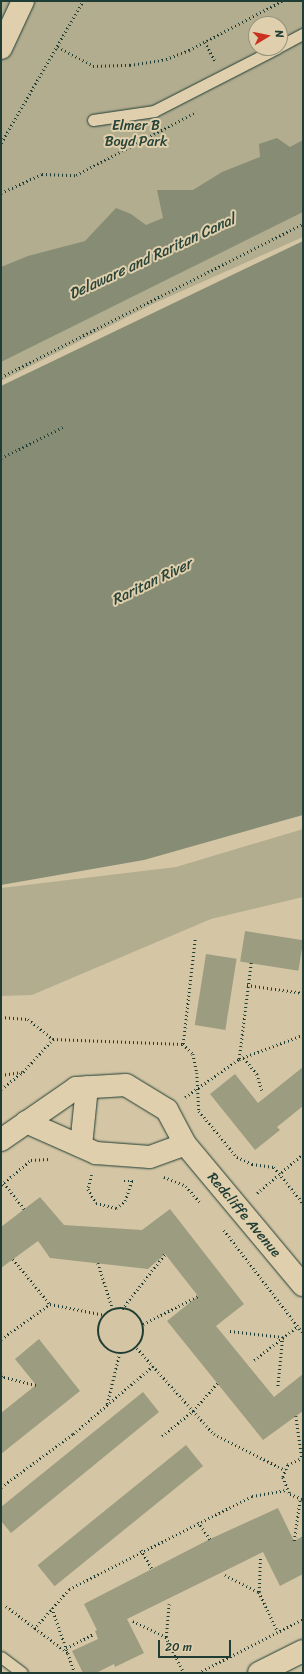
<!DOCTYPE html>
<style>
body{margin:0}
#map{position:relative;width:304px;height:1674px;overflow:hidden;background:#d4c6a5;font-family:Sriracha,sans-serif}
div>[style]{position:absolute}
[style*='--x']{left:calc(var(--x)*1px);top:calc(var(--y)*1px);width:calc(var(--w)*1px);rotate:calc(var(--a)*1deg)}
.green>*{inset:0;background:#b3ad90}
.water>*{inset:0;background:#878c75}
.building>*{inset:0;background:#9c9c81;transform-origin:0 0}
.path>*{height:2.5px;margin-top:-1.25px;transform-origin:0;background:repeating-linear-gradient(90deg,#1f3d34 0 1px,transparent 0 4px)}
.path>.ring{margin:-1.25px;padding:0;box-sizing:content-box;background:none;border:2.5px solid #1f3d34;border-radius:50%}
.roads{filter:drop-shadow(0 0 1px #1f3d34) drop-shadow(0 0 1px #1f3d34)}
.service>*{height:11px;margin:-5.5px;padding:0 5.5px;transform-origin:5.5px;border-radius:5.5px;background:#e0cfac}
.minor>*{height:22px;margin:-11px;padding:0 11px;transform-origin:11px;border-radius:11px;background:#e0cfac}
.secondary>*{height:22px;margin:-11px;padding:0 11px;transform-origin:11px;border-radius:11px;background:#e0cfac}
span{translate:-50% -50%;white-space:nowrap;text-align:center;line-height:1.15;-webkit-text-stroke:4px #e0cfac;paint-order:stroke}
.park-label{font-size:14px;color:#264339}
.street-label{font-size:14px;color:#1f3d34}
.water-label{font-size:15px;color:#29453a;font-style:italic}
.frame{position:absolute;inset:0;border:2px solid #1f3d34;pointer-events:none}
.north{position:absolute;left:248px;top:16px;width:40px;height:40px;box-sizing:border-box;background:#e0cfac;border:1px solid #93957c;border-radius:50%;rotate:80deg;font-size:11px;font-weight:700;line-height:16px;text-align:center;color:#1f3d34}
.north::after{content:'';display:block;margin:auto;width:14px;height:18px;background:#c8321e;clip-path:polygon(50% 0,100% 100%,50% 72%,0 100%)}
.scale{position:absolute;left:158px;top:1640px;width:73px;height:18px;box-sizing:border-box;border:2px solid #1f3d34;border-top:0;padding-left:5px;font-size:12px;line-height:14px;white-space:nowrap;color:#1f3d34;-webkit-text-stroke:3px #e0cfac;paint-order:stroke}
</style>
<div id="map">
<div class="green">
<div style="clip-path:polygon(evenodd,1px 1px,303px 1px,303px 237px,155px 303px,1px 381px,1px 1px,256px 24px,280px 24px,280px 48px,256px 48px,256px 24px)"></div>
<div style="clip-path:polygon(303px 829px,303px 897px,211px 919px,32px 995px,1px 996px,1px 888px,176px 867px)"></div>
</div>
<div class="water">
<div style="clip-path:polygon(277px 138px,290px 147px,303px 140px,303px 212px,1px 362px,1px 267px,28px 256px,85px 241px,116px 208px,131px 214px,146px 225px,163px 218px,157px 190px,193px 190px,222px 172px,260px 157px,259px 144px)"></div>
<div style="clip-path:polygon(303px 241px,303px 815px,144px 860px,1px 885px,1px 386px)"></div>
</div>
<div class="building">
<div style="left:245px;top:931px;width:59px;height:31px;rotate:9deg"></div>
<div style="left:206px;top:954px;width:31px;height:72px;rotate:9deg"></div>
<div style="clip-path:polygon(303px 1067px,303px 1106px,277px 1127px,280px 1130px,255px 1150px,210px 1094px,235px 1074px,258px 1103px)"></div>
<div style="clip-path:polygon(40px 1197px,64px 1225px,142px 1230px,170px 1209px,244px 1304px,216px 1326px,274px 1397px,303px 1374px,303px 1411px,263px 1440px,167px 1321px,198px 1296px,165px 1254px,148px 1269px,50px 1258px,38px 1241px,1px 1268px,1px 1227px)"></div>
<div style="clip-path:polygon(39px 1339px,80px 1391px,1px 1454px,1px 1413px,36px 1385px,15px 1359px)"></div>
<div style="clip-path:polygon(143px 1392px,159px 1412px,11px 1533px,1px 1521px,1px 1507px)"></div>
<div style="left:186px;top:1445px;width:27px;height:191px;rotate:51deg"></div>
<div style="clip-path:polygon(278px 1508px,294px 1541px,303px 1536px,303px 1574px,280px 1586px,263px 1552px,127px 1619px,144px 1653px,115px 1667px,114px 1664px,96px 1673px,83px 1673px,72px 1651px,98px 1639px,95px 1631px,97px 1630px,84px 1604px,210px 1539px)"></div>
</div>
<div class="path">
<div style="--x:205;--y:42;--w:21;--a:62"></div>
<div style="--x:58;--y:47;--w:40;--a:28"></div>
<div style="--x:93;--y:66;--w:37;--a:-2"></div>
<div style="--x:130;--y:65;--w:36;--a:-9"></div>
<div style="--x:166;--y:59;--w:25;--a:-21"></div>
<div style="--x:189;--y:50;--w:105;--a:-27.8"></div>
<div style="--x:1;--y:143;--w:164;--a:-60"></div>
<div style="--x:1;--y:193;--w:45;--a:-24.9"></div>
<div style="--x:42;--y:174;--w:34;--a:2"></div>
<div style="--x:76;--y:175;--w:136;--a:-27.7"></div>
<div style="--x:1;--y:377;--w:339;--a:-26.9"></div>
<div style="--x:1;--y:458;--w:69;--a:-26.6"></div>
<div style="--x:247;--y:985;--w:57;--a:8.1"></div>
<div style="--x:1;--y:1017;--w:27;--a:4"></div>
<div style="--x:28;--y:1019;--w:32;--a:39"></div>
<div style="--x:183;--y:1044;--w:14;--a:45"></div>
<div style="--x:193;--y:1054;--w:19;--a:78"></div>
<div style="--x:197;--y:1073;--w:38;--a:87"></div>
<div style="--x:199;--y:1111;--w:60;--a:50.4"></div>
<div style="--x:237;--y:1157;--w:17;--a:25"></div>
<div style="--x:252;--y:1164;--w:22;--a:8"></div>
<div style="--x:274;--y:1167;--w:46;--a:51.1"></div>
<div style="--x:244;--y:1058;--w:21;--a:51"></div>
<div style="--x:257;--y:1074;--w:17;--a:73"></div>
<div style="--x:239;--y:1059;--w:68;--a:-20.6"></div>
<div style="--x:1;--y:1075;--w:21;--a:-8"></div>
<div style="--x:1;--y:1089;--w:28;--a:-38"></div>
<div style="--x:23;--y:1072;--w:45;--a:-47.7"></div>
<div style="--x:53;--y:1039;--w:130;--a:2.2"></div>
<div style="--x:183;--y:1044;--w:107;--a:-83.5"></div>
<div style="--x:185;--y:1097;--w:66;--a:-35.1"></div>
<div style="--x:239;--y:1059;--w:97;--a:-82.9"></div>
<div style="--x:92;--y:1175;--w:15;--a:106"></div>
<div style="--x:88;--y:1189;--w:16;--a:60"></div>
<div style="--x:96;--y:1203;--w:21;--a:14"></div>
<div style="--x:116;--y:1208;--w:11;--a:-38"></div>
<div style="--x:125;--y:1201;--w:22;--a:-72"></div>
<div style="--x:164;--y:1177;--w:24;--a:22"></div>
<div style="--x:186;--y:1186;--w:21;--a:49"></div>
<div style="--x:124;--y:1181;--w:11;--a:0"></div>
<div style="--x:4;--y:1183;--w:33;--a:52"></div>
<div style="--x:1;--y:1185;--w:39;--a:-40"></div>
<div style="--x:31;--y:1160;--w:18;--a:-3"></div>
<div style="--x:257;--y:1193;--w:60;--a:-40.3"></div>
<div style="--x:224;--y:1230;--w:130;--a:52.5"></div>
<div style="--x:13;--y:1259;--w:58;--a:50.6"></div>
<div style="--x:98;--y:1263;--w:49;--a:72.3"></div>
<div class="ring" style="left:98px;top:1308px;width:43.5px;height:43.5px"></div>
<div style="--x:122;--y:1309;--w:70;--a:-52"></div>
<div style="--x:143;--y:1324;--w:62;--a:-27"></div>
<div style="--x:230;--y:1331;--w:53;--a:6.5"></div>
<div style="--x:283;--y:1337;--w:50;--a:95.7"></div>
<div style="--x:1;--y:1339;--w:60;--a:-35.5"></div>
<div style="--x:50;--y:1304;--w:56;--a:11.3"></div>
<div style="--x:137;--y:1348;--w:115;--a:48.2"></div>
<div style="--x:214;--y:1434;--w:80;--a:26.9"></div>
<div style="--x:254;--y:1360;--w:56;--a:-37.7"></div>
<div style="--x:1;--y:1374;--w:4;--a:45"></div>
<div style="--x:4;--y:1377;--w:4;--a:146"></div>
<div style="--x:4;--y:1377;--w:33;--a:14"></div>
<div style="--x:107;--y:1404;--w:50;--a:-76.2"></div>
<div style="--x:296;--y:1416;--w:42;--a:81.9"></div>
<div style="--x:162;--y:1436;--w:40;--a:-39"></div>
<div style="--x:193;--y:1411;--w:37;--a:-49"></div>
<div style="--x:303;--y:1458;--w:17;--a:155"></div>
<div style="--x:288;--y:1465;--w:13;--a:113"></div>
<div style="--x:283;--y:1477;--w:18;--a:68"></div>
<div style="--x:290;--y:1494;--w:14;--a:21"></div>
<div style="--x:1;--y:1487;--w:89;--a:-36.4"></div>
<div style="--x:73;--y:1434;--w:105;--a:-40.4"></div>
<div style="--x:198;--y:1522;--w:21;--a:55"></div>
<div style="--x:294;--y:1541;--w:42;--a:-81.9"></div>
<div style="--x:141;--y:1550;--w:21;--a:59"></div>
<div style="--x:225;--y:1575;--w:38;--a:27"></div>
<div style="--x:259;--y:1592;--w:44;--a:64.6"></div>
<div style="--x:259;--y:1592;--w:34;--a:-88"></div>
<div style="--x:6;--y:1606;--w:78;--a:37.2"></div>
<div style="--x:52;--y:1608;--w:69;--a:70.5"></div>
<div style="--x:133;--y:1621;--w:37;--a:26"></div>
<div style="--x:166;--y:1637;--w:40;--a:63.4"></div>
<div style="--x:34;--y:1629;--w:53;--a:-48.8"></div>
<div style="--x:69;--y:1589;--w:205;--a:-26.9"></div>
<div style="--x:252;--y:1496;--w:36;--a:-10"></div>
<div style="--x:166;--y:1637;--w:33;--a:-85"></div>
<div style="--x:66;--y:1648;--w:30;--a:-27"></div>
<div style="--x:198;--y:1673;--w:118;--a:-27.2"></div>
</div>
<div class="roads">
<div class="service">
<div style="--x:280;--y:46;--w:26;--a:-28"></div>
<div style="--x:93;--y:120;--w:62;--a:-8.4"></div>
<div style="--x:154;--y:111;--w:138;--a:-27.1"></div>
<div style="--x:1;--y:1657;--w:26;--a:37"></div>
</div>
<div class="minor">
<div style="--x:26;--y:1122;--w:77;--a:23.9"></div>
<div style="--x:96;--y:1153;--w:54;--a:4.2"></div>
<div style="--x:150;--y:1157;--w:37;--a:-20"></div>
<div style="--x:1;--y:1140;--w:91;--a:-34.7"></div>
<div style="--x:76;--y:1088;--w:50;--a:-3.4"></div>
<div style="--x:126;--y:1085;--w:48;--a:31.4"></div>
<div style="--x:167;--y:1110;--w:38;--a:62"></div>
<div style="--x:185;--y:1144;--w:184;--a:50.1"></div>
<div style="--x:81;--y:1146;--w:59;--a:-84.2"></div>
<div style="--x:259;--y:1673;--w:49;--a:-26.6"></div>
</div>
<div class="secondary">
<div style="--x:1;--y:48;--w:52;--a:-64.9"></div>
</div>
</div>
<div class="park-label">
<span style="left:136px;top:134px">Elmer B<br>Boyd Park</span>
</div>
<div class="street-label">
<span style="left:244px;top:1215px;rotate:50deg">Redcliffe Avenue</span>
</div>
<div class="water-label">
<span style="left:152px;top:257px;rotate:-25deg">Delaware and Raritan Canal</span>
<span style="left:152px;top:582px;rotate:-26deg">Raritan River</span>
</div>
<div class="frame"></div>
<div class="north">N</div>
<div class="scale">20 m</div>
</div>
